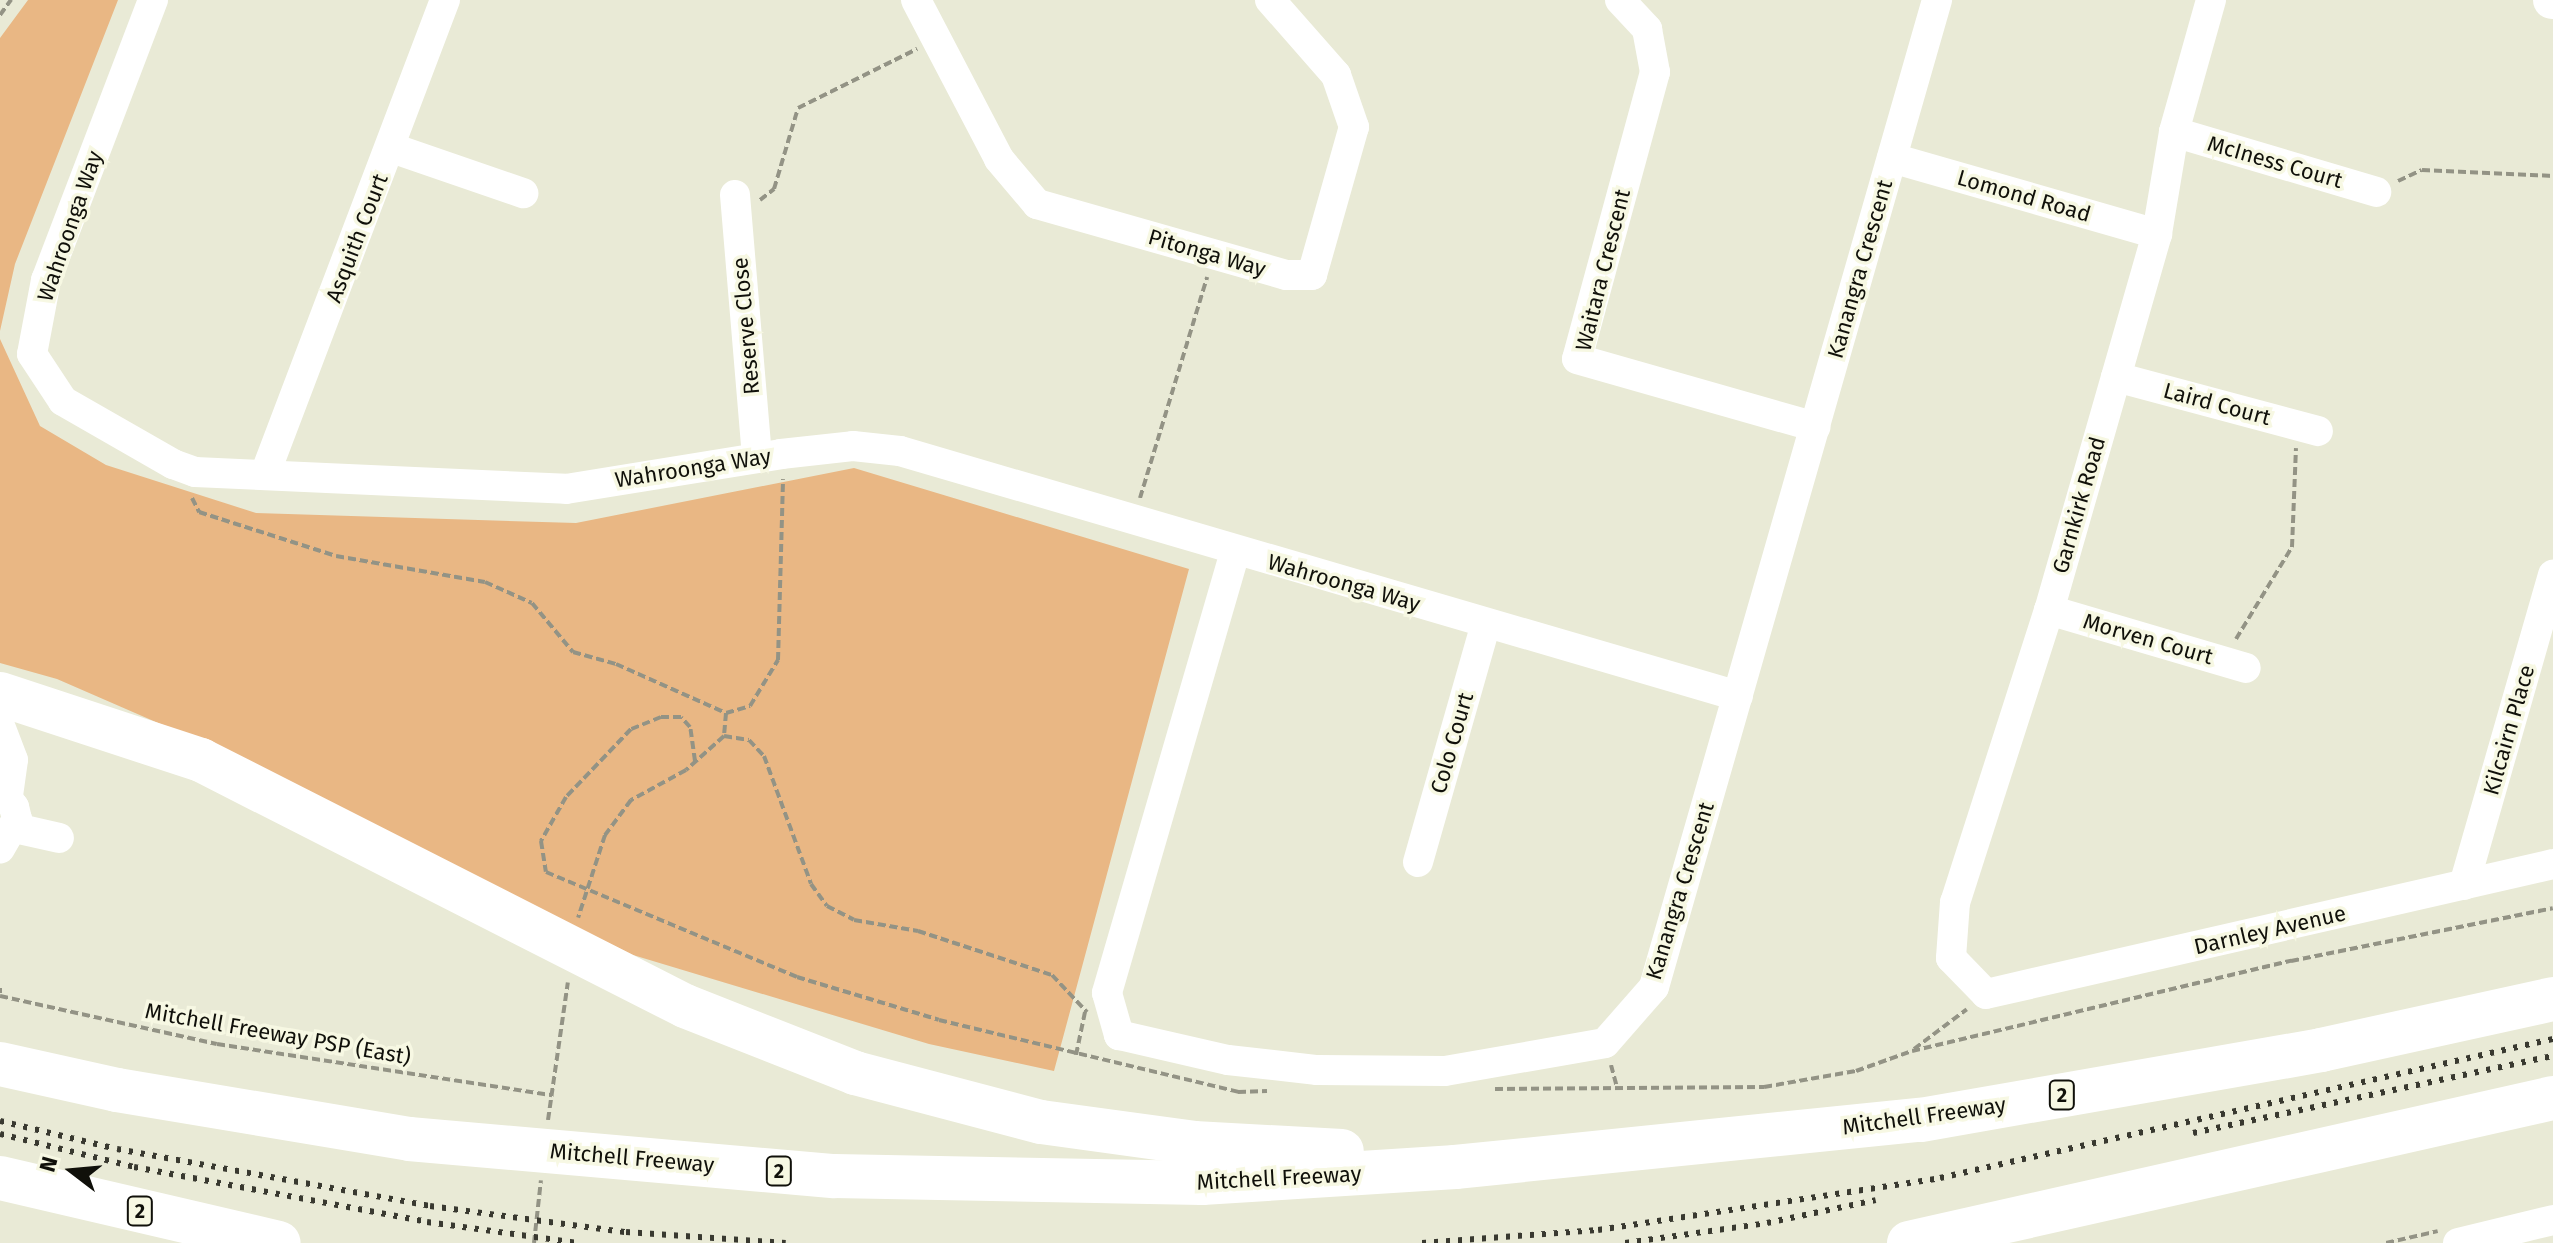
<!DOCTYPE html>
<style>
body{margin:0}
#map{position:relative;width:2553px;height:1243px;overflow:hidden;background:#e9ead6;font-family:"Fira Sans",sans-serif}
div>[style]{position:absolute}
[style*='--x']{left:calc(var(--x)*1px);top:calc(var(--y)*1px);width:calc(var(--w)*1px);rotate:calc(var(--a)*1deg)}
.green>*{inset:0;background:#e9b784}
.path>*{height:4px;margin-top:-2px;transform-origin:0;background:repeating-linear-gradient(90deg,#939385 0 8px,transparent 0 12px)}
.minor>*{height:30px;margin:-15px;padding:0 15px;transform-origin:15px;border-radius:15px;background:#fff}
.major>*{height:38px;margin:-19px;padding:0 19px;transform-origin:19px;border-radius:19px;background:#fff}
.highway>*{height:44px;margin:-22px;padding:0 22px;transform-origin:22px;border-radius:22px;background:#fff}
.rail>*{height:6px;margin-top:-3px;transform-origin:0;background:repeating-linear-gradient(90deg,#393930 0 4px,transparent 0 12px)}
span{translate:-50% -50%;white-space:nowrap;text-align:center;line-height:1.15;-webkit-text-stroke:7px #f7f8e3;paint-order:stroke}
.shield-label span{padding:2px 6px;background:#f7f8e3;border:2px solid;border-radius:6px;-webkit-text-stroke-width:0}
.shield-label{font-size:20px;color:#10100a;font-weight:700}
.street-label{font-size:22px;color:#10100a}
.north{position:absolute;left:32px;top:1131px;width:80px;height:80px;-webkit-text-stroke:6px #f7f8e3;paint-order:stroke;rotate:286deg;font-size:22px;font-weight:700;line-height:32px;text-align:center;color:#10100a}
.north::after{content:'';display:block;margin:auto;width:28px;height:36px;background:#10100a;clip-path:polygon(50% 0,100% 100%,50% 72%,0 100%)}
</style>
<div id="map">
<div class="green">
<div style="clip-path:polygon(28px 0,118px 0,15px 264px,0 331px,0 38px)"></div>
<div style="clip-path:polygon(0 339px,40px 426px,106px 465px,256px 513px,576px 523px,854px 468px,1189px 569px,1054px 1071px,929px 1044px,633px 955px,165px 726px,57px 679px,0 663px)"></div>
</div>
<div class="path">
<div style="--x:0;--y:15;--w:19;--a:-54"></div>
<div style="--x:2398;--y:181;--w:26;--a:-25"></div>
<div style="--x:2422;--y:170;--w:131;--a:2.6"></div>
<div style="--x:760;--y:200;--w:18;--a:-38"></div>
<div style="--x:774;--y:189;--w:84;--a:-73.5"></div>
<div style="--x:798;--y:108;--w:133;--a:-26.4"></div>
<div style="--x:192;--y:498;--w:16;--a:63"></div>
<div style="--x:199;--y:512;--w:144;--a:17.8"></div>
<div style="--x:336;--y:556;--w:151;--a:9.9"></div>
<div style="--x:485;--y:582;--w:51;--a:24.1"></div>
<div style="--x:532;--y:603;--w:64;--a:50.1"></div>
<div style="--x:573;--y:652;--w:45;--a:15.6"></div>
<div style="--x:616;--y:664;--w:120;--a:24"></div>
<div style="--x:726;--y:713;--w:23;--a:95"></div>
<div style="--x:724;--y:736;--w:51;--a:138.2"></div>
<div style="--x:686;--y:770;--w:63;--a:151.4"></div>
<div style="--x:631;--y:800;--w:44;--a:126.6"></div>
<div style="--x:605;--y:835;--w:87;--a:108"></div>
<div style="--x:1140;--y:498;--w:231;--a:-73.1"></div>
<div style="--x:2236;--y:639;--w:108;--a:-58.7"></div>
<div style="--x:2292;--y:547;--w:99;--a:-87.7"></div>
<div style="--x:726;--y:713;--w:25;--a:-16"></div>
<div style="--x:750;--y:706;--w:54;--a:-58.7"></div>
<div style="--x:778;--y:660;--w:181;--a:-88.4"></div>
<div style="--x:724;--y:736;--w:25;--a:9"></div>
<div style="--x:749;--y:740;--w:22;--a:47"></div>
<div style="--x:764;--y:756;--w:136;--a:69.8"></div>
<div style="--x:811;--y:884;--w:27;--a:54"></div>
<div style="--x:827;--y:906;--w:30;--a:27"></div>
<div style="--x:854;--y:920;--w:65;--a:9.8"></div>
<div style="--x:918;--y:931;--w:141;--a:18.2"></div>
<div style="--x:1052;--y:975;--w:51;--a:46.6"></div>
<div style="--x:695;--y:761;--w:34;--a:-98"></div>
<div style="--x:690;--y:727;--w:13;--a:-132"></div>
<div style="--x:681;--y:717;--w:20;--a:180"></div>
<div style="--x:661;--y:717;--w:32;--a:158"></div>
<div style="--x:631;--y:729;--w:94;--a:133.7"></div>
<div style="--x:566;--y:797;--w:51;--a:119.6"></div>
<div style="--x:541;--y:841;--w:31;--a:81"></div>
<div style="--x:546;--y:872;--w:272;--a:22.7"></div>
<div style="--x:797;--y:977;--w:148;--a:16.8"></div>
<div style="--x:939;--y:1020;--w:308;--a:13.5"></div>
<div style="--x:1238;--y:1092;--w:29;--a:-2"></div>
<div style="--x:0;--y:988;--w:5;--a:90"></div>
<div style="--x:0;--y:996;--w:222;--a:12.5"></div>
<div style="--x:217;--y:1044;--w:339;--a:8.7"></div>
<div style="--x:1914;--y:1049;--w:66;--a:-37"></div>
<div style="--x:1076;--y:1055;--w:44;--a:-78.2"></div>
<div style="--x:1611;--y:1065;--w:23;--a:75"></div>
<div style="--x:1495;--y:1089;--w:269;--a:-0.4"></div>
<div style="--x:1764;--y:1087;--w:93;--a:-9.9"></div>
<div style="--x:1856;--y:1071;--w:59;--a:-19.7"></div>
<div style="--x:1912;--y:1051;--w:390;--a:-13.4"></div>
<div style="--x:2291;--y:961;--w:267;--a:-11.4"></div>
<div style="--x:548;--y:1120;--w:139;--a:-81.8"></div>
<div style="--x:534;--y:1243;--w:63;--a:-83.7"></div>
<div style="--x:2386;--y:1243;--w:53;--a:-13"></div>
</div>
<div class="minor">
<div style="--x:153;--y:0;--w:300;--a:110.9"></div>
<div style="--x:46;--y:280;--w:75;--a:100.7"></div>
<div style="--x:32;--y:354;--w:56;--a:56.6"></div>
<div style="--x:63;--y:401;--w:127;--a:29.8"></div>
<div style="--x:173;--y:464;--w:23;--a:20"></div>
<div style="--x:195;--y:472;--w:371;--a:2.6"></div>
<div style="--x:566;--y:489;--w:218;--a:-9.2"></div>
<div style="--x:781;--y:454;--w:72;--a:-6.3"></div>
<div style="--x:853;--y:446;--w:47;--a:6.1"></div>
<div style="--x:900;--y:451;--w:873;--a:16.3"></div>
<div style="--x:916;--y:0;--w:179;--a:62.4"></div>
<div style="--x:999;--y:159;--w:59;--a:49.8"></div>
<div style="--x:1037;--y:204;--w:259;--a:15.9"></div>
<div style="--x:1286;--y:275;--w:26;--a:0"></div>
<div style="--x:1312;--y:275;--w:154;--a:-74.2"></div>
<div style="--x:1354;--y:127;--w:55;--a:-109.1"></div>
<div style="--x:1336;--y:75;--w:100;--a:-131.3"></div>
<div style="--x:1620;--y:0;--w:40;--a:47"></div>
<div style="--x:1647;--y:29;--w:44;--a:79.5"></div>
<div style="--x:1655;--y:72;--w:297;--a:105.2"></div>
<div style="--x:1577;--y:359;--w:248;--a:15.9"></div>
<div style="--x:2211;--y:0;--w:137;--a:105.7"></div>
<div style="--x:2174;--y:132;--w:103;--a:99.5"></div>
<div style="--x:2157;--y:234;--w:391;--a:106"></div>
<div style="--x:2049;--y:610;--w:307;--a:107.8"></div>
<div style="--x:1955;--y:902;--w:56;--a:94.1"></div>
<div style="--x:1951;--y:958;--w:50;--a:45.8"></div>
<div style="--x:1986;--y:994;--w:582;--a:-12.91"></div>
<div style="--x:2174;--y:132;--w:211;--a:16.5"></div>
<div style="--x:392;--y:148;--w:139;--a:19"></div>
<div style="--x:1892;--y:158;--w:276;--a:16"></div>
<div style="--x:735;--y:195;--w:263;--a:85.2"></div>
<div style="--x:2116;--y:377;--w:209;--a:15"></div>
<div style="--x:265;--y:474;--w:507;--a:-69.21"></div>
<div style="--x:1235;--y:552;--w:459;--a:106.2"></div>
<div style="--x:1107;--y:993;--w:44;--a:74.1"></div>
<div style="--x:1119;--y:1035;--w:112;--a:12.9"></div>
<div style="--x:1228;--y:1060;--w:90;--a:6.4"></div>
<div style="--x:1317;--y:1070;--w:128;--a:0.4"></div>
<div style="--x:1445;--y:1071;--w:162;--a:-9.9"></div>
<div style="--x:1605;--y:1043;--w:74;--a:-48.8"></div>
<div style="--x:1654;--y:987;--w:1027;--a:-74"></div>
<div style="--x:2049;--y:610;--w:205;--a:16.4"></div>
<div style="--x:0;--y:726;--w:36;--a:69"></div>
<div style="--x:13;--y:760;--w:36;--a:98"></div>
<div style="--x:0;--y:789;--w:23;--a:52"></div>
<div style="--x:14;--y:807;--w:12;--a:76"></div>
<div style="--x:17;--y:819;--w:34;--a:120"></div>
<div style="--x:15;--y:828;--w:45;--a:12.8"></div>
<div style="--x:1418;--y:862;--w:248;--a:-74.1"></div>
<div style="--x:2464;--y:885;--w:323;--a:-74"></div>
<div style="--x:2458;--y:1243;--w:98;--a:-13.6"></div>
</div>
<div class="major">
<div style="--x:2552;--y:0;--w:1;--a:0"></div>
</div>
<div class="highway">
<div style="--x:0;--y:694;--w:212;--a:18.2"></div>
<div style="--x:201;--y:760;--w:543;--a:26.94"></div>
<div style="--x:685;--y:1006;--w:183;--a:21.5"></div>
<div style="--x:855;--y:1073;--w:192;--a:14.8"></div>
<div style="--x:1041;--y:1122;--w:154;--a:7.8"></div>
<div style="--x:1194;--y:1143;--w:148;--a:3.1"></div>
<div style="--x:0;--y:1064;--w:120;--a:12.5"></div>
<div style="--x:117;--y:1090;--w:296;--a:9.5"></div>
<div style="--x:409;--y:1139;--w:427;--a:5"></div>
<div style="--x:834;--y:1176;--w:368;--a:1.1"></div>
<div style="--x:1202;--y:1183;--w:254;--a:-3.6"></div>
<div style="--x:1455;--y:1167;--w:468;--a:-5.8"></div>
<div style="--x:1921;--y:1120;--w:406;--a:-9.9"></div>
<div style="--x:2321;--y:1050;--w:238;--a:-12.4"></div>
<div style="--x:0;--y:1178;--w:286;--a:13.1"></div>
<div style="--x:1909;--y:1243;--w:660;--a:-12.69"></div>
</div>
<div class="rail">
<div style="--x:0;--y:1121;--w:120;--a:13.5"></div>
<div style="--x:117;--y:1149;--w:318;--a:10.3"></div>
<div style="--x:430;--y:1206;--w:198;--a:7.6"></div>
<div style="--x:626;--y:1232;--w:160;--a:3.9"></div>
<div style="--x:2193;--y:1133;--w:368;--a:-12.1"></div>
<div style="--x:0;--y:1134;--w:138;--a:13.8"></div>
<div style="--x:134;--y:1167;--w:298;--a:10.6"></div>
<div style="--x:427;--y:1222;--w:152;--a:7.9"></div>
<div style="--x:1422;--y:1243;--w:176;--a:-4.2"></div>
<div style="--x:1598;--y:1230;--w:346;--a:-8.6"></div>
<div style="--x:1940;--y:1178;--w:629;--a:-12.78"></div>
<div style="--x:1625;--y:1243;--w:143;--a:-8"></div>
<div style="--x:1767;--y:1223;--w:111;--a:-11.9"></div>
</div>
<div class="shield-label">
<span style="left:2062px;top:1095px">2</span>
<span style="left:779px;top:1171px">2</span>
<span style="left:140px;top:1211px">2</span>
</div>
<div class="street-label">
<span style="left:2275px;top:162px;rotate:16deg">McIness Court</span>
<span style="left:2024px;top:196px;rotate:16deg">Lomond Road</span>
<span style="left:70px;top:226px;rotate:-71deg">Wahroonga Way</span>
<span style="left:357px;top:238px;rotate:-69deg">Asquith Court</span>
<span style="left:1207px;top:253px;rotate:16deg">Pitonga Way</span>
<span style="left:1860px;top:269px;rotate:-74deg">Kanangra Crescent</span>
<span style="left:1603px;top:270px;rotate:-76deg">Waitara Crescent</span>
<span style="left:746px;top:326px;rotate:-95deg">Reserve Close</span>
<span style="left:2217px;top:404px;rotate:15deg">Laird Court</span>
<span style="left:693px;top:468px;rotate:-9deg">Wahroonga Way</span>
<span style="left:2079px;top:505px;rotate:-74deg">Garnkirk Road</span>
<span style="left:1344px;top:583px;rotate:16deg">Wahroonga Way</span>
<span style="left:2148px;top:639px;rotate:16deg">Morven Court</span>
<span style="left:2509px;top:730px;rotate:-74deg">Kilcairn Place</span>
<span style="left:1452px;top:743px;rotate:-74deg">Colo Court</span>
<span style="left:1680px;top:891px;rotate:-73deg">Kanangra Crescent</span>
<span style="left:2270px;top:930px;rotate:-13deg">Darnley Avenue</span>
<span style="left:278px;top:1034px;rotate:10deg">Mitchell Freeway PSP (East)</span>
<span style="left:1924px;top:1116px;rotate:-8deg">Mitchell Freeway</span>
<span style="left:632px;top:1158px;rotate:5deg">Mitchell Freeway</span>
<span style="left:1279px;top:1178px;rotate:-3deg">Mitchell Freeway</span>
</div>
<div class="north">N</div>
</div>
